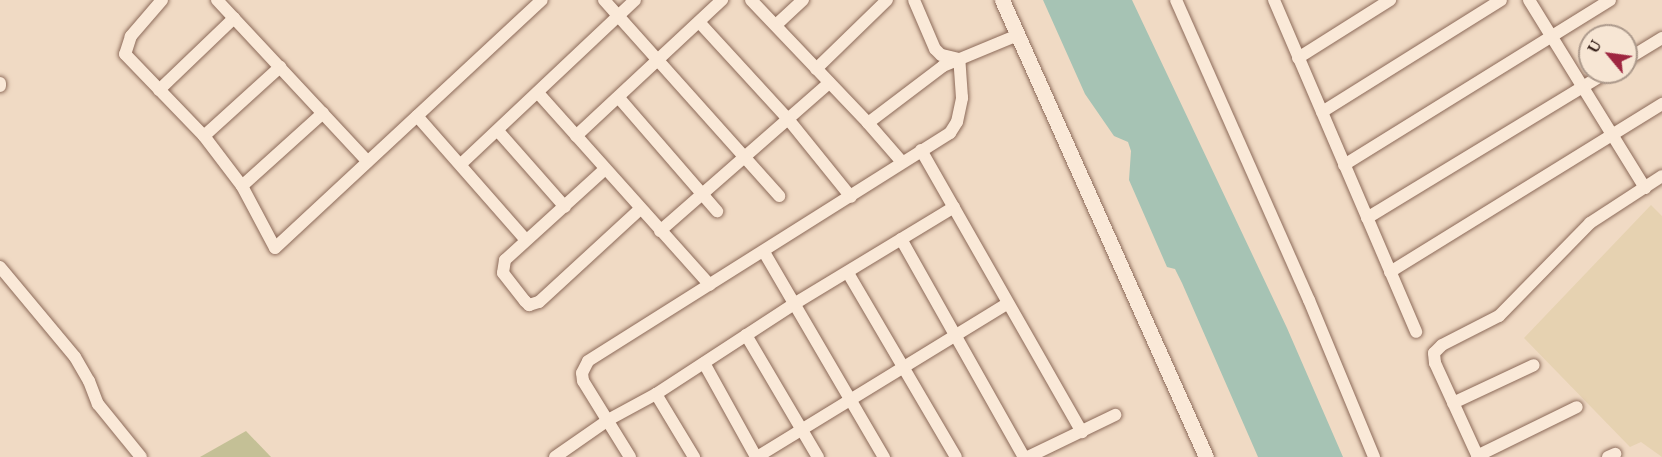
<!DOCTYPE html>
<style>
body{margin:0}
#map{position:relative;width:1662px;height:457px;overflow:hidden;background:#f0dac4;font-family:"PT Serif",serif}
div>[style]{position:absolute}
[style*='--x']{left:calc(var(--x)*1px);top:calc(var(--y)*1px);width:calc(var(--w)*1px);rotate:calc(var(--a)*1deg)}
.farmland>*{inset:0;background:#e6d2b1}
.cemetery>*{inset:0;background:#c4c096}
.water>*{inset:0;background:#a6c3b4}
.roads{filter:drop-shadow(0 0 2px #8c6a59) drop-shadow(0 0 2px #8c6a59)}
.minor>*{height:12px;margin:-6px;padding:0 6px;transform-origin:6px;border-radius:6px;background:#fae9d8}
.tertiary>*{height:15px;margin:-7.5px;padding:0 7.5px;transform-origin:7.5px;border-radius:7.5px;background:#fae9d8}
span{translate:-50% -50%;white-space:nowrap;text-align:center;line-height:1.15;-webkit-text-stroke:4.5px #f7e6d4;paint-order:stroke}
.north{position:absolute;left:1578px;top:24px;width:60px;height:60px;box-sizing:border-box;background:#f7e6d4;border:2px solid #ac998b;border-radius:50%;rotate:299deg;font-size:16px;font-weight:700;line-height:24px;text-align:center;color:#3b261e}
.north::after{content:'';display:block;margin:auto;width:21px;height:27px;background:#9e2640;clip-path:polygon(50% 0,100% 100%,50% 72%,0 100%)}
</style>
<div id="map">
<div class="farmland">
<div style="clip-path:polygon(1651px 205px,1662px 216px,1662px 457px,1641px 442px,1630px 447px,1524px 338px)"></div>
</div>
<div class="cemetery">
<div style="clip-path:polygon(246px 431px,271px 457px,200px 457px)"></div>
</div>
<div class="water">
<div style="clip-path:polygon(1043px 0,1132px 0,1287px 328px,1343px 457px,1258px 457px,1182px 283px,1175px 269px,1167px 267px,1129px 180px,1131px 151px,1128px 142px,1114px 136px,1085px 94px)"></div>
</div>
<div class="roads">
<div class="minor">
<div style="--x:162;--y:0;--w:48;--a:130.7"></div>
<div style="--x:131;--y:36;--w:19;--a:108"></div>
<div style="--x:125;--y:54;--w:114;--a:46.1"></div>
<div style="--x:204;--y:136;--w:63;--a:52.8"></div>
<div style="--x:242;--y:186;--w:70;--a:62"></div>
<div style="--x:275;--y:248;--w:364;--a:-42.9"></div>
<div style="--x:217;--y:0;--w:220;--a:47"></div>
<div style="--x:604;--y:0;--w:263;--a:48.2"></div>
<div style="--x:751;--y:0;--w:170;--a:46.4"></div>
<div style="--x:868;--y:123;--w:94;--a:-37.2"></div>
<div style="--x:943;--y:66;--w:81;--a:-22.5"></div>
<div style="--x:1176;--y:0;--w:328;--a:66.1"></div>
<div style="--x:1309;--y:300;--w:170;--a:67.5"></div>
<div style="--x:1274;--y:0;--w:361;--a:66.8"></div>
<div style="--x:1529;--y:0;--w:221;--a:58.3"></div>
<div style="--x:699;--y:22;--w:132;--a:47.5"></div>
<div style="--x:788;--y:119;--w:100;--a:51.1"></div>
<div style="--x:776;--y:25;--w:37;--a:-43"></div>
<div style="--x:1298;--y:58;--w:109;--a:-32.2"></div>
<div style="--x:1626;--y:60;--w:42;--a:-31.4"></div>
<div style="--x:816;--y:69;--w:99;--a:-44.2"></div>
<div style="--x:0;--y:83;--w:3;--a:90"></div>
<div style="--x:159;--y:90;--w:104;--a:-43.8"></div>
<div style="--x:539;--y:94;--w:256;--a:48.2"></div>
<div style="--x:619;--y:98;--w:150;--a:49.1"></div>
<div style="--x:1322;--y:112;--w:211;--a:-32"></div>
<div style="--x:417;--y:116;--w:165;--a:48.7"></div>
<div style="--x:868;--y:123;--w:52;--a:48.9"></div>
<div style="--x:498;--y:131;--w:101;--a:48.6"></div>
<div style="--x:204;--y:136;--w:103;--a:-42.2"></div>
<div style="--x:576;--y:136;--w:200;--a:-43"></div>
<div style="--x:921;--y:150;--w:325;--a:60.3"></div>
<div style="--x:461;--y:164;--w:239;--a:-43.3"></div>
<div style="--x:1344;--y:165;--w:313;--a:-31.8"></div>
<div style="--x:604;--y:170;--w:134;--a:137.7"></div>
<div style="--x:505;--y:260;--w:13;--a:99"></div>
<div style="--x:503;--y:273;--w:36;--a:52"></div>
<div style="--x:525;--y:301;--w:6;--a:45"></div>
<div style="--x:529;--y:305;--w:10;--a:-17"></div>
<div style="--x:539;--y:302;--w:137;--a:-42.6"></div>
<div style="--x:242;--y:186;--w:109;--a:-42"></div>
<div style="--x:1367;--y:218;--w:281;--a:-31.3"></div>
<div style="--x:660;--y:231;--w:225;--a:-41.2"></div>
<div style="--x:901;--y:239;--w:250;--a:60.6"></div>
<div style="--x:764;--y:252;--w:238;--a:59.7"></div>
<div style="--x:0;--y:267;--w:117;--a:50.2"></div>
<div style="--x:75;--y:357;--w:28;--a:60"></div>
<div style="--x:89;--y:381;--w:25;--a:69"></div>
<div style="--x:98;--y:404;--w:68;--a:50.9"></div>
<div style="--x:1390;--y:272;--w:320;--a:-31.7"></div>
<div style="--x:848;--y:273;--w:213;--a:59.6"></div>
<div style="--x:746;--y:335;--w:142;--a:59.5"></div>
<div style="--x:704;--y:363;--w:107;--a:61"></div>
<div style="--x:656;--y:394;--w:74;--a:58.9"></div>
<div style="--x:1453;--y:403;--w:89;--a:-25.1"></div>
<div style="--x:1477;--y:456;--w:111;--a:-26.1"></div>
<div style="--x:555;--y:457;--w:65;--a:-34.9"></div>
<div style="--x:608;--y:420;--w:55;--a:-28.4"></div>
<div style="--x:656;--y:394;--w:165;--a:-33.1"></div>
<div style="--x:794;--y:304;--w:187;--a:-31.2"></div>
<div style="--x:630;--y:457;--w:89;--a:-121.7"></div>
<div style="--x:583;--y:381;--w:8;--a:-97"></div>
<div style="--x:582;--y:373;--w:13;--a:-63"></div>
<div style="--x:588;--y:361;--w:428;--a:-32.2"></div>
<div style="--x:950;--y:133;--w:13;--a:-58"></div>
<div style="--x:957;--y:122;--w:25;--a:-78"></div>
<div style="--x:962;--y:98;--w:39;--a:-94"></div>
<div style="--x:959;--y:59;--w:18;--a:-167"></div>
<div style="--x:941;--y:55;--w:8;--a:-135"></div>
<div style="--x:935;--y:49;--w:53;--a:-113.2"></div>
<div style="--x:757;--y:457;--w:294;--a:-31.5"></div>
<div style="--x:1028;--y:457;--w:97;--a:-25.8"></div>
<div style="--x:1478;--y:457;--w:103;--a:-114.6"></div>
<div style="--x:1435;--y:363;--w:10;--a:-96"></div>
<div style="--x:1434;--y:353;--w:11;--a:-45"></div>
<div style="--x:1442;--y:345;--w:64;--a:-27"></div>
<div style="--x:1499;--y:316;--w:130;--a:-45.6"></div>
<div style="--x:1590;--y:223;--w:86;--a:-33.1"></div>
<div style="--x:1608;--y:457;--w:8;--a:-23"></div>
</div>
<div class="tertiary">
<div style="--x:1002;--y:0;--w:500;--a:65.94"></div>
</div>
</div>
<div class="north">U</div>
</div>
